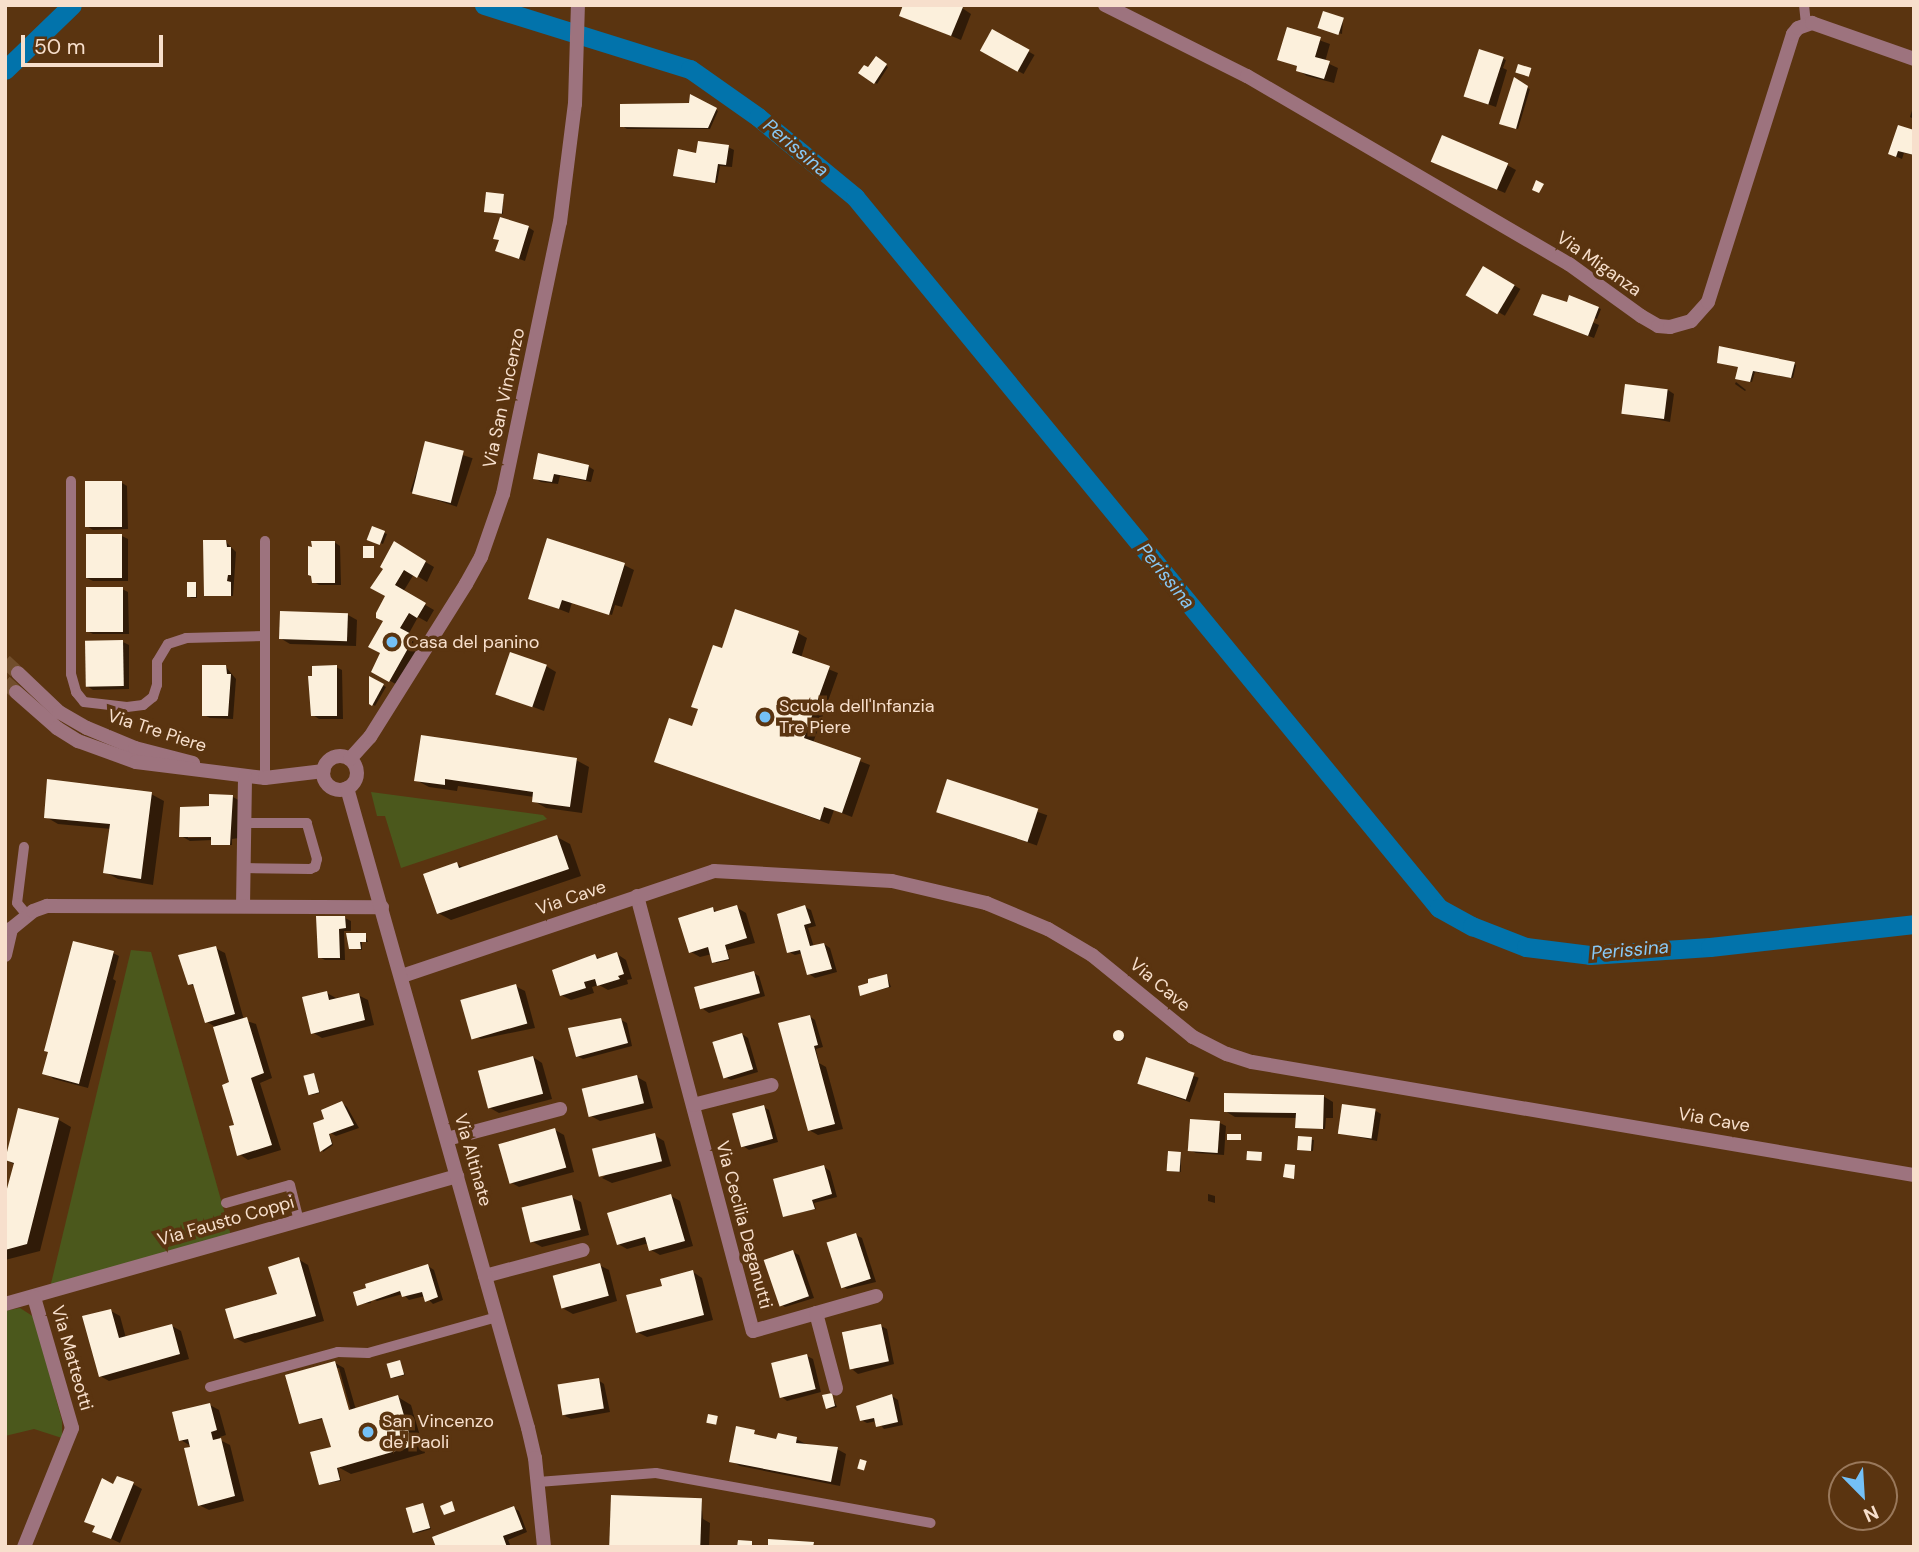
<!DOCTYPE html>
<style>
body{margin:0}
#map{position:relative;width:1919px;height:1552px;overflow:hidden;background:#5a3410;font-family:"DM Sans",sans-serif}
div>[style]{position:absolute}
[style*='--x']{left:calc(var(--x)*1px);top:calc(var(--y)*1px);width:calc(var(--w)*1px);rotate:calc(var(--a)*1deg)}
.green>*{inset:0;background:#4b581c}
.shadow>*{inset:0;background:#0007;transform-origin:0 0}
.canal>*{height:19px;margin:-9.5px;padding:0 9.5px;transform-origin:9.5px;border-radius:9.5px;background:#0273ab}
.building>*{inset:0;background:#fcf0dc;transform-origin:0 0}
.round{border-radius:50%}
.minor-tunnel>*{height:14px;margin-top:-7px;transform-origin:0;background:repeating-linear-gradient(90deg,#724e2c 0 14px,transparent 0 21px)}
.service>*{height:10px;margin:-5px;padding:0 5px;transform-origin:5px;border-radius:5px;background:#9d737e}
.minor>*{height:14px;margin:-7px;padding:0 7px;transform-origin:7px;border-radius:7px;background:#9d737e}
.tertiary>*{height:14px;margin:-7px;padding:0 7px;transform-origin:7px;border-radius:7px;background:#9d737e}
.tertiary>.ring{margin:-7px;padding:0;box-sizing:content-box;background:none;border:14px solid #9d737e;border-radius:50%}
.dots>*{width:19px;height:19px;translate:-50% -50%;box-sizing:border-box;border:4px solid #5a3410;border-radius:50%}
span{translate:-50% -50%;white-space:nowrap;text-align:center;line-height:1.15;-webkit-text-stroke:7px #5a3410;paint-order:stroke}
.street-label{font-size:18px;color:#f7dfcc}
.poi-label{font-size:18px;color:#f7dfcc}
.left{translate:0 -50%;text-align:left}
.water-label{font-size:19px;color:#88c8f5;font-style:italic}
.frame{position:absolute;inset:0;border:7px solid #f7dfcc;pointer-events:none}
.north{position:absolute;left:1828px;top:1461px;width:70px;height:70px;box-sizing:border-box;background:#5a3410;border:2px solid #99785b;border-radius:50%;rotate:156deg;font-size:19px;font-weight:700;line-height:28px;text-align:center;color:#f7dfcc}
.north::after{content:'';display:block;margin:auto;width:24px;height:32px;background:#74c0f6;clip-path:polygon(50% 0,100% 100%,50% 72%,0 100%)}
.scale{position:absolute;left:21px;top:35px;width:142px;height:32px;box-sizing:border-box;border:4px solid #f7dfcc;border-top:0;padding-left:9px;font-size:21px;line-height:24px;white-space:nowrap;color:#f7dfcc;-webkit-text-stroke:5px #5a3410;paint-order:stroke}
</style>
<div id="map">
<div class="green">
<div style="clip-path:polygon(371px 792px,543px 815px,547px 819px,401px 868px,385px 816px,377px 816px)"></div>
<div style="clip-path:polygon(131px 950px,151px 952px,232px 1239px,49px 1292px)"></div>
<div style="clip-path:polygon(20px 1308px,34px 1317px,62px 1421px,62px 1438px,34px 1429px,5px 1436px,5px 1311px)"></div>
</div>
<div class="shadow">
<div style="clip-path:polygon(962px 8px,971px 14px,961px 40px,901px 15px)"></div>
<div style="clip-path:polygon(1343px 20px,1342px 34px,1322px 28px)"></div>
<div style="clip-path:polygon(1288px 29px,1330px 44px,1325px 62px,1338px 68px,1334px 83px,1307px 76px,1298px 70px,1299px 67px,1279px 59px)"></div>
<div style="left:993px;top:31px;width:48px;height:22px;rotate:30deg"></div>
<div style="clip-path:polygon(1480px 51px,1506px 60px,1503px 68px,1507px 70px,1496px 107px,1467px 97px)"></div>
<div style="clip-path:polygon(876px 59px,888px 67px,877px 84px,861px 73px,869px 69px)"></div>
<div style="clip-path:polygon(1519px 80px,1521px 85px,1530px 89px,1518px 129px,1503px 124px)"></div>
<div style="clip-path:polygon(692px 96px,718px 111px,710px 129px,627px 129px,622px 126px,691px 105px)"></div>
<div style="clip-path:polygon(1914px 104px,1914px 119px,1910px 117px)"></div>
<div style="clip-path:polygon(1914px 130px,1914px 155px,1904px 153px,1902px 159px,1890px 154px)"></div>
<div style="clip-path:polygon(728px 147px,734px 150px,732px 167px,720px 166px,717px 183px,678px 177px,695px 155px)"></div>
<div style="clip-path:polygon(1507px 165px,1516px 170px,1505px 193px,1442px 166px)"></div>
<div style="clip-path:polygon(503px 196px,503px 214px,487px 212px)"></div>
<div style="clip-path:polygon(528px 227px,534px 231px,525px 261px,497px 251px,500px 241px,495px 238px)"></div>
<div style="left:1484px;top:268px;width:42px;height:31px;rotate:30deg"></div>
<div style="clip-path:polygon(1570px 297px,1601px 309px,1597px 319px,1571px 309px,1571px 313px,1599px 325px,1594px 338px,1541px 318px,1561px 317px)"></div>
<div style="clip-path:polygon(1719px 362px,1794px 364px,1796px 365px,1793px 378px,1755px 372px,1752px 382px,1739px 379px,1740px 366px)"></div>
<div style="clip-path:polygon(1736px 382px,1746px 390px,1745px 391px,1735px 384px)"></div>
<div style="clip-path:polygon(1668px 390px,1674px 394px,1670px 422px,1624px 413px)"></div>
<div style="left:426px;top:443px;width:49px;height:51px;rotate:18deg"></div>
<div style="clip-path:polygon(540px 455px,588px 466px,594px 470px,591px 482px,560px 476px,558px 484px,541px 482px,535px 478px)"></div>
<div style="clip-path:polygon(122px 483px,127px 486px,128px 529px,93px 530px,87px 526px)"></div>
<div style="clip-path:polygon(374px 529px,387px 534px,383px 544px,372px 540px)"></div>
<div style="clip-path:polygon(122px 536px,128px 539px,128px 581px,93px 581px,87px 578px)"></div>
<div style="clip-path:polygon(226px 542px,236px 552px,233px 596px,208px 596px,206px 595px)"></div>
<div style="clip-path:polygon(334px 542px,340px 546px,341px 585px,319px 585px,314px 582px)"></div>
<div style="clip-path:polygon(395px 544px,434px 567px,427px 582px,414px 574px,403px 592px,434px 610px,427px 622px,418px 617px,408px 635px,424px 643px,399px 686px,373px 671px,383px 653px,386px 569px)"></div>
<div style="clip-path:polygon(624px 565px,634px 570px,622px 607px,615px 605px,612px 615px,572px 602px,569px 613px,530px 598px)"></div>
<div style="clip-path:polygon(196px 583px,197px 598px,191px 598px,189px 596px)"></div>
<div style="clip-path:polygon(122px 589px,128px 592px,129px 634px,93px 634px,87px 631px)"></div>
<div style="clip-path:polygon(348px 615px,357px 620px,356px 646px,290px 644px,280px 638px)"></div>
<div style="clip-path:polygon(798px 633px,807px 638px,801px 658px,838px 673px,813px 743px,870px 765px,852px 817px,834px 810px,829px 824px,656px 761px,693px 728px,723px 650px)"></div>
<div style="clip-path:polygon(123px 642px,129px 645px,129px 689px,93px 690px,87px 686px)"></div>
<div style="clip-path:polygon(546px 666px,556px 672px,544px 711px,498px 694px)"></div>
<div style="clip-path:polygon(226px 667px,236px 679px,233px 719px,210px 718px,204px 715px)"></div>
<div style="clip-path:polygon(336px 667px,342px 670px,343px 719px,319px 719px,313px 715px)"></div>
<div style="clip-path:polygon(370px 679px,386px 687px,375px 706px,371px 703px)"></div>
<div style="clip-path:polygon(576px 760px,589px 767px,582px 813px,546px 808px,534px 801px,534px 797px,458px 786px,457px 791px,429px 787px,416px 780px)"></div>
<div style="left:948px;top:781px;width:105px;height:32px;rotate:19deg"></div>
<div style="clip-path:polygon(151px 794px,164px 801px,153px 885px,118px 879px,105px 872px,111px 829px,58px 824px,46px 817px)"></div>
<div style="clip-path:polygon(evenodd,211px 796px,233px 797px,242px 802px,239px 838px,232px 839px,232px 845px,215px 845px,213px 840px,190px 841px,181px 836px,211px 808px,211px 796px,188px 834px,213px 837px,188px 838px,188px 834px)"></div>
<div style="clip-path:polygon(557px 837px,570px 844px,581px 876px,451px 920px,438px 913px,457px 864px,464px 868px)"></div>
<div style="clip-path:polygon(736px 907px,746px 913px,755px 943px,727px 950px,730px 960px,716px 963px,712px 954px,700px 957px,691px 952px,713px 909px,719px 913px)"></div>
<div style="clip-path:polygon(805px 907px,811px 910px,816px 926px,808px 928px,814px 947px,824px 944px,830px 948px,837px 972px,815px 978px,809px 974px,803px 953px,795px 955px,789px 952px)"></div>
<div style="clip-path:polygon(345px 918px,351px 921px,351px 931px,344px 931px,345px 960px,325px 960px,319px 957px)"></div>
<div style="clip-path:polygon(365px 935px,368px 942px,362px 942px,362px 950px,350px 948px)"></div>
<div style="clip-path:polygon(215px 948px,225px 953px,244px 1020px,256px 1024px,272px 1078px,260px 1083px,281px 1150px,248px 1160px,239px 1154px,231px 1083px,214px 1026px,207px 1022px,197px 988px,190px 984px)"></div>
<div style="clip-path:polygon(113px 953px,119px 956px,113px 979px,116px 981px,88px 1088px,54px 1079px,45px 1073px)"></div>
<div style="clip-path:polygon(617px 954px,626px 960px,632px 979px,627px 980px,628px 984px,608px 990px,599px 985px,592px 987px,594px 993px,571px 1000px,561px 995px,595px 956px,601px 959px)"></div>
<div style="clip-path:polygon(753px 973px,759px 976px,765px 996px,709px 1013px,703px 1009px)"></div>
<div style="clip-path:polygon(887px 976px,891px 987px,861px 995px)"></div>
<div style="clip-path:polygon(515px 986px,525px 991px,535px 1028px,481px 1039px,472px 1034px)"></div>
<div style="clip-path:polygon(327px 993px,336px 998px,358px 995px,368px 1000px,374px 1025px,322px 1038px,312px 1032px)"></div>
<div style="clip-path:polygon(809px 1016px,815px 1020px,823px 1047px,816px 1049px,819px 1063px,826px 1067px,843px 1129px,818px 1135px,809px 1130px)"></div>
<div style="clip-path:polygon(621px 1020px,627px 1023px,632px 1046px,583px 1059px,577px 1056px)"></div>
<div style="clip-path:polygon(1119px 1031px,1125px 1038px,1121px 1041px,1114px 1035px)"></div>
<div style="clip-path:polygon(742px 1034px,748px 1038px,758px 1072px,731px 1080px,725px 1077px)"></div>
<div style="clip-path:polygon(533px 1057px,542px 1063px,552px 1099px,499px 1113px,490px 1108px)"></div>
<div style="left:1147px;top:1059px;width:55px;height:26px;rotate:20deg"></div>
<div style="clip-path:polygon(314px 1074px,320px 1093px,312px 1095px,309px 1093px)"></div>
<div style="clip-path:polygon(637px 1077px,646px 1082px,653px 1108px,600px 1121px,591px 1116px)"></div>
<div style="clip-path:polygon(1323px 1096px,1333px 1102px,1333px 1118px,1326px 1118px,1325px 1129px,1299px 1128px,1297px 1118px,1235px 1117px,1225px 1111px)"></div>
<div style="clip-path:polygon(342px 1103px,347px 1107px,359px 1128px,336px 1136px,329px 1132px,333px 1145px,323px 1152px,315px 1124px,326px 1120px)"></div>
<div style="clip-path:polygon(763px 1107px,769px 1110px,778px 1142px,749px 1150px,743px 1146px)"></div>
<div style="clip-path:polygon(19px 1110px,59px 1120px,71px 1127px,40px 1251px,5px 1260px,5px 1198px,15px 1165px,7px 1160px)"></div>
<div style="clip-path:polygon(1376px 1111px,1381px 1114px,1377px 1141px,1339px 1133px)"></div>
<div style="clip-path:polygon(1220px 1123px,1226px 1126px,1224px 1155px,1196px 1153px,1190px 1150px)"></div>
<div style="clip-path:polygon(555px 1130px,564px 1135px,574px 1172px,519px 1187px,510px 1182px)"></div>
<div style="clip-path:polygon(654px 1135px,664px 1141px,671px 1166px,612px 1183px,602px 1178px)"></div>
<div style="clip-path:polygon(1299px 1138px,1314px 1140px,1313px 1151px,1300px 1150px)"></div>
<div style="clip-path:polygon(1181px 1154px,1181px 1172px,1171px 1171px)"></div>
<div style="clip-path:polygon(824px 1167px,830px 1171px,837px 1197px,814px 1203px,816px 1209px,785px 1216px)"></div>
<div style="clip-path:polygon(1208px 1194px,1215px 1196px,1215px 1203px,1208px 1201px)"></div>
<div style="clip-path:polygon(671px 1196px,680px 1201px,693px 1246px,660px 1255px,651px 1250px,649px 1243px,627px 1249px,618px 1244px)"></div>
<div style="clip-path:polygon(571px 1197px,581px 1202px,589px 1235px,542px 1247px,533px 1242px)"></div>
<div style="clip-path:polygon(856px 1235px,862px 1238px,876px 1282px,847px 1289px,841px 1285px)"></div>
<div style="clip-path:polygon(793px 1252px,799px 1255px,814px 1298px,785px 1307px,779px 1303px)"></div>
<div style="clip-path:polygon(298px 1259px,308px 1265px,324px 1321px,245px 1343px,235px 1338px,279px 1295px)"></div>
<div style="clip-path:polygon(599px 1265px,609px 1270px,617px 1301px,573px 1314px,564px 1309px)"></div>
<div style="clip-path:polygon(428px 1266px,434px 1270px,443px 1300px,433px 1304px,425px 1296px,409px 1300px,403px 1294px,377px 1301px,370px 1298px,371px 1303px,359px 1304px,355px 1293px,369px 1291px,367px 1285px)"></div>
<div style="clip-path:polygon(693px 1272px,702px 1278px,713px 1320px,647px 1337px,637px 1332px,664px 1287px)"></div>
<div style="clip-path:polygon(111px 1311px,120px 1316px,126px 1338px,172px 1326px,181px 1331px,189px 1359px,109px 1381px,100px 1376px)"></div>
<div style="clip-path:polygon(881px 1326px,887px 1329px,894px 1364px,858px 1374px,853px 1370px)"></div>
<div style="clip-path:polygon(807px 1356px,813px 1359px,821px 1392px,787px 1401px,782px 1397px)"></div>
<div style="clip-path:polygon(399px 1362px,405px 1375px,394px 1378px,392px 1377px)"></div>
<div style="clip-path:polygon(evenodd,335px 1363px,344px 1368px,356px 1410px,398px 1397px,411px 1405px,425px 1453px,351px 1474px,338px 1467px,341px 1481px,320px 1484px,333px 1449px,324px 1419px,300px 1423px,335px 1363px,335px 1368px,339px 1368px,353px 1418px,350px 1419px,335px 1368px)"></div>
<div style="clip-path:polygon(598px 1380px,604px 1384px,610px 1412px,571px 1419px,565px 1416px)"></div>
<div style="clip-path:polygon(831px 1394px,837px 1407px,830px 1409px,828px 1408px)"></div>
<div style="clip-path:polygon(892px 1396px,898px 1400px,903px 1425px,884px 1429px,877px 1421px,867px 1423px,861px 1420px)"></div>
<div style="clip-path:polygon(210px 1405px,219px 1410px,226px 1435px,220px 1437px,220px 1440px,230px 1445px,244px 1501px,209px 1510px,199px 1505px,194px 1448px,181px 1440px)"></div>
<div style="clip-path:polygon(737px 1429px,778px 1441px,796px 1439px,806px 1444px,837px 1449px,846px 1454px,840px 1486px,740px 1466px,731px 1461px)"></div>
<div style="clip-path:polygon(133px 1484px,142px 1489px,120px 1543px,95px 1531px,96px 1527px,86px 1521px,114px 1486px)"></div>
<div style="clip-path:polygon(701px 1499px,703px 1519px,710px 1523px,709px 1547px,611px 1547px)"></div>
<div style="clip-path:polygon(423px 1505px,431px 1529px,417px 1533px,414px 1532px)"></div>
<div style="clip-path:polygon(514px 1508px,519px 1511px,527px 1532px,508px 1540px,511px 1547px,438px 1547px)"></div>
</div>
<div class="canal">
<div style="--x:484;--y:5;--w:216;--a:17.3"></div>
<div style="--x:690;--y:69;--w:83;--a:35.2"></div>
<div style="--x:758;--y:117;--w:126;--a:39.5"></div>
<div style="--x:855;--y:197;--w:920;--a:50.6"></div>
<div style="--x:1439;--y:908;--w:38;--a:29"></div>
<div style="--x:1472;--y:926;--w:58;--a:21.3"></div>
<div style="--x:1526;--y:947;--w:64;--a:7.1"></div>
<div style="--x:1590;--y:955;--w:120;--a:-3.8"></div>
<div style="--x:1710;--y:947;--w:205;--a:-6.4"></div>
<div style="--x:5;--y:70;--w:93;--a:-44.1"></div>
</div>
<div class="building">
<div style="clip-path:polygon(903px 5px,959px 5px,963px 7px,951px 36px,899px 16px)"></div>
<div style="left:1323px;top:11px;width:22px;height:18px;rotate:18deg"></div>
<div style="clip-path:polygon(1287px 27px,1321px 37px,1315px 57px,1330px 61px,1324px 79px,1296px 71px,1297px 66px,1277px 60px)"></div>
<div style="left:992px;top:29px;width:43px;height:25px;rotate:29deg"></div>
<div style="left:1479px;top:49px;width:26px;height:50px;rotate:18deg"></div>
<div style="clip-path:polygon(876px 56px,887px 64px,874px 84px,858px 73px,864px 65px,868px 67px)"></div>
<div style="left:1518px;top:64px;width:14px;height:9px;rotate:17deg"></div>
<div style="clip-path:polygon(1514px 77px,1528px 86px,1516px 129px,1499px 124px)"></div>
<div style="clip-path:polygon(690px 94px,717px 108px,708px 128px,620px 127px,620px 104px,689px 103px)"></div>
<div style="clip-path:polygon(1898px 125px,1914px 130px,1914px 155px,1898px 151px,1896px 157px,1888px 154px)"></div>
<div style="left:1442px;top:135px;width:72px;height:29px;rotate:23deg"></div>
<div style="clip-path:polygon(698px 141px,729px 145px,726px 165px,718px 164px,715px 183px,673px 176px,678px 149px,696px 153px)"></div>
<div style="clip-path:polygon(1536px 180px,1544px 184px,1539px 193px,1532px 190px)"></div>
<div style="left:486px;top:192px;width:18px;height:20px;rotate:6deg"></div>
<div style="clip-path:polygon(500px 217px,529px 226px,519px 259px,495px 251px,499px 240px,493px 239px)"></div>
<div style="left:1483px;top:266px;width:37px;height:34px;rotate:31deg"></div>
<div style="clip-path:polygon(1542px 294px,1567px 302px,1569px 295px,1599px 307px,1588px 336px,1533px 315px)"></div>
<div style="clip-path:polygon(1719px 346px,1795px 362px,1791px 378px,1753px 371px,1750px 382px,1735px 379px,1738px 367px,1717px 363px)"></div>
<div style="left:1625px;top:384px;width:43px;height:30px;rotate:7deg"></div>
<div style="left:425px;top:441px;width:40px;height:54px;rotate:14deg"></div>
<div style="clip-path:polygon(538px 453px,589px 465px,586px 480px,554px 474px,552px 482px,533px 479px)"></div>
<div style="left:85px;top:481px;width:37px;height:46px"></div>
<div style="left:372px;top:526px;width:14px;height:15px;rotate:21deg"></div>
<div style="left:86px;top:534px;width:36px;height:44px"></div>
<div style="clip-path:polygon(547px 538px,625px 563px,609px 615px,562px 600px,559px 609px,528px 599px)"></div>
<div style="clip-path:polygon(203px 540px,226px 540px,227px 547px,231px 547px,231px 575px,228px 575px,227px 581px,231px 582px,231px 596px,204px 596px)"></div>
<div style="clip-path:polygon(311px 541px,335px 541px,335px 583px,312px 583px,311px 576px,308px 575px,308px 546px,312px 547px)"></div>
<div style="clip-path:polygon(394px 541px,426px 561px,417px 578px,404px 570px,395px 585px,426px 603px,417px 618px,409px 613px,400px 628px,415px 636px,389px 682px,371px 672px,380px 653px,368px 647px,383px 621px,376px 618px,376px 613px,385px 596px,370px 588px,383px 569px,380px 567px)"></div>
<div style="left:363px;top:546px;width:11px;height:12px"></div>
<div style="left:187px;top:582px;width:9px;height:15px"></div>
<div style="left:86px;top:587px;width:37px;height:45px"></div>
<div style="clip-path:polygon(735px 609px,799px 631px,792px 653px,830px 666px,804px 738px,861px 758px,842px 813px,824px 807px,820px 820px,654px 762px,669px 718px,692px 726px,698px 709px,691px 707px,713px 645px,722px 648px)"></div>
<div style="left:280px;top:611px;width:68px;height:28px;rotate:2deg"></div>
<div style="left:123px;top:640px;width:46px;height:38px;rotate:89deg"></div>
<div style="left:510px;top:652px;width:39px;height:45px;rotate:19deg"></div>
<div style="clip-path:polygon(202px 665px,226px 665px,227px 674px,231px 674px,228px 716px,202px 716px)"></div>
<div style="clip-path:polygon(337px 665px,337px 716px,311px 716px,308px 676px,312px 676px,312px 666px)"></div>
<div style="clip-path:polygon(369px 676px,384px 684px,372px 706px,369px 704px)"></div>
<div style="clip-path:polygon(421px 735px,577px 758px,570px 807px,532px 802px,533px 792px,445px 779px,445px 785px,414px 781px)"></div>
<div style="clip-path:polygon(47px 779px,152px 792px,141px 879px,103px 873px,110px 824px,44px 818px)"></div>
<div style="left:947px;top:779px;width:96px;height:35px;rotate:18deg"></div>
<div style="clip-path:polygon(209px 794px,233px 795px,230px 845px,211px 845px,211px 837px,179px 837px,180px 807px,209px 806px)"></div>
<div style="clip-path:polygon(557px 835px,569px 869px,437px 914px,423px 874px,457px 862px,459px 868px)"></div>
<div style="clip-path:polygon(737px 905px,747px 938px,725px 945px,729px 959px,712px 963px,708px 947px,689px 953px,678px 918px,713px 907px,714px 912px)"></div>
<div style="clip-path:polygon(805px 905px,811px 923px,804px 925px,810px 946px,824px 943px,832px 969px,807px 975px,800px 950px,787px 953px,777px 914px)"></div>
<div style="clip-path:polygon(316px 916px,345px 916px,346px 928px,339px 929px,340px 958px,318px 958px)"></div>
<div style="clip-path:polygon(346px 933px,366px 933px,366px 942px,360px 942px,361px 949px,349px 949px)"></div>
<div style="clip-path:polygon(73px 941px,114px 951px,79px 1084px,42px 1074px,48px 1052px,44px 1051px)"></div>
<div style="clip-path:polygon(216px 946px,235px 1014px,205px 1023px,193px 984px,188px 985px,178px 955px)"></div>
<div style="clip-path:polygon(617px 952px,624px 974px,618px 976px,620px 979px,597px 986px,595px 979px,584px 982px,586px 988px,560px 996px,552px 970px,595px 954px,597px 959px)"></div>
<div style="left:754px;top:971px;width:23px;height:62px;rotate:75deg"></div>
<div style="clip-path:polygon(887px 974px,889px 987px,860px 996px,858px 986px,868px 983px,868px 979px)"></div>
<div style="left:516px;top:984px;width:41px;height:58px;rotate:74deg"></div>
<div style="clip-path:polygon(327px 991px,329px 1000px,359px 993px,365px 1020px,311px 1034px,302px 997px)"></div>
<div style="clip-path:polygon(810px 1015px,818px 1045px,814px 1046px,835px 1124px,808px 1131px,778px 1023px)"></div>
<div style="clip-path:polygon(247px 1017px,264px 1073px,251px 1078px,272px 1145px,237px 1156px,229px 1126px,234px 1125px,222px 1085px,229px 1082px,213px 1027px)"></div>
<div style="clip-path:polygon(621px 1018px,628px 1043px,576px 1057px,568px 1028px)"></div>
<div class="round" style="left:1112.5px;top:1029.5px;width:11px;height:11px"></div>
<div style="left:742px;top:1033px;width:38px;height:31px;rotate:73deg"></div>
<div style="left:533px;top:1056px;width:39px;height:57px;rotate:75deg"></div>
<div style="left:1146px;top:1057px;width:51px;height:28px;rotate:18deg"></div>
<div style="left:314px;top:1073px;width:20px;height:11px;rotate:75deg"></div>
<div style="left:637px;top:1075px;width:29px;height:57px;rotate:76deg"></div>
<div style="clip-path:polygon(1224px 1093px,1324px 1095px,1323px 1129px,1295px 1128px,1296px 1113px,1224px 1112px)"></div>
<div style="clip-path:polygon(342px 1101px,354px 1125px,329px 1134px,332px 1144px,320px 1152px,313px 1123px,324px 1119px,321px 1110px)"></div>
<div style="left:1342px;top:1104px;width:34px;height:30px;rotate:8deg"></div>
<div style="left:764px;top:1105px;width:35px;height:33px;rotate:75deg"></div>
<div style="clip-path:polygon(18px 1108px,59px 1118px,27px 1244px,5px 1250px,5px 1196px,14px 1163px,5px 1160px)"></div>
<div style="left:1190px;top:1119px;width:30px;height:32px;rotate:4deg"></div>
<div style="left:555px;top:1128px;width:41px;height:59px;rotate:74deg"></div>
<div style="left:655px;top:1133px;width:29px;height:65px;rotate:76deg"></div>
<div style="left:1227px;top:1134px;width:14px;height:6px"></div>
<div style="left:1298px;top:1136px;width:14px;height:14px;rotate:4deg"></div>
<div style="left:1168px;top:1151px;width:13px;height:20px;rotate:4deg"></div>
<div style="left:1247px;top:1151px;width:15px;height:9px;rotate:4deg"></div>
<div style="clip-path:polygon(1285px 1164px,1295px 1165px,1294px 1179px,1283px 1177px)"></div>
<div style="clip-path:polygon(824px 1165px,832px 1194px,812px 1200px,815px 1209px,783px 1217px,773px 1179px)"></div>
<div style="clip-path:polygon(671px 1194px,685px 1241px,649px 1251px,645px 1237px,617px 1245px,607px 1213px)"></div>
<div style="left:572px;top:1195px;width:36px;height:52px;rotate:76deg"></div>
<div style="left:856px;top:1233px;width:48px;height:31px;rotate:72deg"></div>
<div style="left:793px;top:1250px;width:49px;height:31px;rotate:71deg"></div>
<div style="clip-path:polygon(299px 1257px,316px 1316px,234px 1339px,225px 1309px,277px 1294px,268px 1267px)"></div>
<div style="left:600px;top:1263px;width:34px;height:49px;rotate:75deg"></div>
<div style="clip-path:polygon(428px 1264px,438px 1297px,425px 1302px,422px 1292px,402px 1297px,400px 1291px,357px 1306px,353px 1292px,366px 1288px,365px 1284px)"></div>
<div style="clip-path:polygon(693px 1270px,704px 1315px,636px 1333px,626px 1295px,662px 1286px,660px 1279px)"></div>
<div style="clip-path:polygon(111px 1309px,119px 1338px,172px 1324px,180px 1354px,99px 1377px,82px 1316px)"></div>
<div style="left:881px;top:1324px;width:38px;height:40px;rotate:78deg"></div>
<div style="left:807px;top:1354px;width:36px;height:37px;rotate:76deg"></div>
<div style="left:400px;top:1360px;width:15px;height:14px;rotate:74deg"></div>
<div style="clip-path:polygon(335px 1361px,349px 1410px,398px 1395px,413px 1446px,337px 1468px,340px 1480px,319px 1485px,310px 1452px,331px 1447px,322px 1418px,299px 1424px,285px 1375px)"></div>
<div style="left:599px;top:1378px;width:31px;height:42px;rotate:81deg"></div>
<div style="clip-path:polygon(832px 1393px,835px 1406px,826px 1409px,822px 1395px)"></div>
<div style="clip-path:polygon(892px 1394px,898px 1422px,876px 1427px,874px 1418px,860px 1421px,856px 1406px)"></div>
<div style="clip-path:polygon(210px 1403px,217px 1430px,211px 1432px,213px 1440px,221px 1438px,235px 1496px,198px 1506px,184px 1448px,190px 1447px,188px 1439px,179px 1441px,172px 1412px)"></div>
<div style="left:708px;top:1414px;width:10px;height:9px;rotate:11deg"></div>
<div style="clip-path:polygon(736px 1426px,755px 1430px,754px 1434px,776px 1439px,778px 1433px,797px 1437px,796px 1443px,838px 1447px,831px 1482px,729px 1462px)"></div>
<div style="left:860px;top:1459px;width:7px;height:10px;rotate:16deg"></div>
<div style="clip-path:polygon(117px 1476px,134px 1482px,111px 1539px,92px 1532px,95px 1526px,84px 1522px,102px 1478px,113px 1484px)"></div>
<div style="left:611px;top:1495px;width:91px;height:52px;rotate:2deg"></div>
<div style="clip-path:polygon(452px 1501px,455px 1511px,444px 1515px,440px 1506px)"></div>
<div style="left:423px;top:1503px;width:26px;height:18px;rotate:74deg"></div>
<div style="clip-path:polygon(514px 1506px,523px 1529px,503px 1536px,507px 1547px,436px 1547px,432px 1537px)"></div>
<div style="clip-path:polygon(768px 1539px,814px 1542px,813px 1547px,768px 1547px)"></div>
<div style="clip-path:polygon(738px 1540px,752px 1541px,752px 1547px,737px 1547px)"></div>
</div>
<div class="minor-tunnel">
<div style="--x:5;--y:661;--w:18;--a:43"></div>
<div style="--x:5;--y:682;--w:15;--a:42"></div>
</div>
<div class="service">
<div style="--x:1804;--y:5;--w:19;--a:84"></div>
<div style="--x:71;--y:481;--w:193;--a:90"></div>
<div style="--x:71;--y:674;--w:19;--a:74"></div>
<div style="--x:76;--y:692;--w:13;--a:51"></div>
<div style="--x:84;--y:702;--w:43;--a:6.6"></div>
<div style="--x:127;--y:707;--w:16;--a:-7"></div>
<div style="--x:143;--y:705;--w:13;--a:-39"></div>
<div style="--x:153;--y:697;--w:13;--a:-72"></div>
<div style="--x:157;--y:685;--w:23;--a:-90"></div>
<div style="--x:157;--y:662;--w:21;--a:-59"></div>
<div style="--x:168;--y:644;--w:19;--a:-18"></div>
<div style="--x:186;--y:638;--w:79;--a:-1.5"></div>
<div style="--x:265;--y:778;--w:237;--a:-90"></div>
<div style="--x:24;--y:847;--w:56;--a:97.1"></div>
<div style="--x:17;--y:903;--w:16;--a:50"></div>
<div style="--x:243;--y:868;--w:67;--a:0.9"></div>
<div style="--x:310;--y:869;--w:5;--a:-22"></div>
<div style="--x:315;--y:867;--w:8;--a:-76"></div>
<div style="--x:317;--y:859;--w:37;--a:-106"></div>
<div style="--x:307;--y:823;--w:64;--a:180"></div>
<div style="--x:226;--y:1203;--w:66;--a:-15.7"></div>
<div style="--x:290;--y:1185;--w:36;--a:76"></div>
<div style="--x:210;--y:1387;--w:133;--a:-15.3"></div>
<div style="--x:338;--y:1352;--w:30;--a:2"></div>
<div style="--x:368;--y:1353;--w:134;--a:-15.6"></div>
<div style="--x:538;--y:1482;--w:118;--a:-4.4"></div>
<div style="--x:656;--y:1473;--w:279;--a:10.3"></div>
</div>
<div class="minor">
<div style="--x:1105;--y:5;--w:159;--a:26.6"></div>
<div style="--x:1247;--y:76;--w:373;--a:30.3"></div>
<div style="--x:1569;--y:264;--w:89;--a:35.8"></div>
<div style="--x:1641;--y:316;--w:20;--a:30"></div>
<div style="--x:1658;--y:326;--w:12;--a:5"></div>
<div style="--x:1670;--y:327;--w:22;--a:-16"></div>
<div style="--x:1691;--y:321;--w:25;--a:-48"></div>
<div style="--x:1708;--y:302;--w:281;--a:-72.4"></div>
<div style="--x:1793;--y:34;--w:8;--a:-50"></div>
<div style="--x:1798;--y:28;--w:15;--a:-20"></div>
<div style="--x:1812;--y:23;--w:108;--a:19.4"></div>
<div style="--x:18;--y:673;--w:57;--a:43.6"></div>
<div style="--x:59;--y:712;--w:32;--a:30"></div>
<div style="--x:87;--y:728;--w:52;--a:22.6"></div>
<div style="--x:135;--y:748;--w:60;--a:14.5"></div>
<div style="--x:16;--y:692;--w:55;--a:41.3"></div>
<div style="--x:57;--y:728;--w:25;--a:32"></div>
<div style="--x:78;--y:741;--w:62;--a:19.9"></div>
<div style="--x:136;--y:762;--w:130;--a:7.1"></div>
<div style="--x:265;--y:778;--w:59;--a:-6.8"></div>
<div style="--x:637;--y:896;--w:450;--a:75.1"></div>
<div style="--x:753;--y:1331;--w:128;--a:-15.9"></div>
<div style="--x:243;--y:906;--w:130;--a:-89.1"></div>
<div style="--x:5;--y:955;--w:27;--a:-77"></div>
<div style="--x:11;--y:929;--w:28;--a:-39"></div>
<div style="--x:33;--y:911;--w:15;--a:-20"></div>
<div style="--x:47;--y:906;--w:335;--a:0.2"></div>
<div style="--x:402;--y:976;--w:329;--a:-18.6"></div>
<div style="--x:714;--y:871;--w:178;--a:3.2"></div>
<div style="--x:892;--y:881;--w:97;--a:13.2"></div>
<div style="--x:986;--y:903;--w:67;--a:22.8"></div>
<div style="--x:1048;--y:929;--w:51;--a:30.6"></div>
<div style="--x:1092;--y:955;--w:130;--a:39.1"></div>
<div style="--x:1193;--y:1037;--w:38;--a:27"></div>
<div style="--x:1227;--y:1054;--w:26;--a:18"></div>
<div style="--x:1252;--y:1062;--w:672;--a:9.69"></div>
<div style="--x:693;--y:1105;--w:81;--a:-14.2"></div>
<div style="--x:447;--y:1139;--w:117;--a:-14.9"></div>
<div style="--x:485;--y:1276;--w:101;--a:-14.9"></div>
<div style="--x:5;--y:1304;--w:470;--a:-15.8"></div>
<div style="--x:816;--y:1313;--w:78;--a:75.1"></div>
<div style="--x:24;--y:1547;--w:128;--a:-68"></div>
<div style="--x:72;--y:1428;--w:136;--a:-106.2"></div>
</div>
<div class="tertiary">
<div class="ring" style="left:323px;top:756px;width:20px;height:20px"></div>
<div style="--x:350;--y:759;--w:30;--a:-48"></div>
<div style="--x:370;--y:737;--w:181;--a:-57.9"></div>
<div style="--x:466;--y:584;--w:31;--a:-61"></div>
<div style="--x:481;--y:557;--w:67;--a:-70.8"></div>
<div style="--x:503;--y:494;--w:278;--a:-78.2"></div>
<div style="--x:560;--y:222;--w:119;--a:-82.8"></div>
<div style="--x:575;--y:104;--w:99;--a:-88.3"></div>
<div style="--x:347;--y:788;--w:665;--a:74.21"></div>
<div style="--x:528;--y:1428;--w:31;--a:77"></div>
<div style="--x:535;--y:1458;--w:89;--a:84.2"></div>
</div>
<div class="dots">
<div style="left:392px;top:642px;background:#74c0f6"></div>
<div style="left:765px;top:717px;background:#74c0f6"></div>
<div style="left:368px;top:1432px;background:#74c0f6"></div>
</div>
<div class="street-label">
<span style="left:1599px;top:264px;rotate:35deg">Via Miganza</span>
<span style="left:504px;top:398px;rotate:-78deg">Via San Vincenzo</span>
<span style="left:157px;top:731px;rotate:18deg">Via Tre Piere</span>
<span style="left:571px;top:898px;rotate:-19deg">Via Cave</span>
<span style="left:1160px;top:985px;rotate:40deg">Via Cave</span>
<span style="left:1714px;top:1120px;rotate:10deg">Via Cave</span>
<span style="left:473px;top:1160px;rotate:74deg">Via Altinate</span>
<span style="left:226px;top:1221px;rotate:-16deg">Via Fausto Coppi</span>
<span style="left:744px;top:1225px;rotate:75deg">Via Cecilia Deganutti</span>
<span style="left:72px;top:1358px;rotate:74deg">Via Matteotti</span>
</div>
<div class="poi-label">
<span class="left" style="left:406px;top:642px">Casa del panino</span>
<span class="left" style="left:779px;top:717px">Scuola dell'Infanzia<br>Tre Piere</span>
<span class="left" style="left:382px;top:1432px">San Vincenzo<br>de' Paoli</span>
</div>
<div class="water-label">
<span style="left:796px;top:148px;rotate:40deg">Perissina</span>
<span style="left:1166px;top:576px;rotate:51deg">Perissina</span>
<span style="left:1630px;top:950px;rotate:-5deg">Perissina</span>
</div>
<div class="frame"></div>
<div class="north">N</div>
<div class="scale">50 m</div>
</div>
